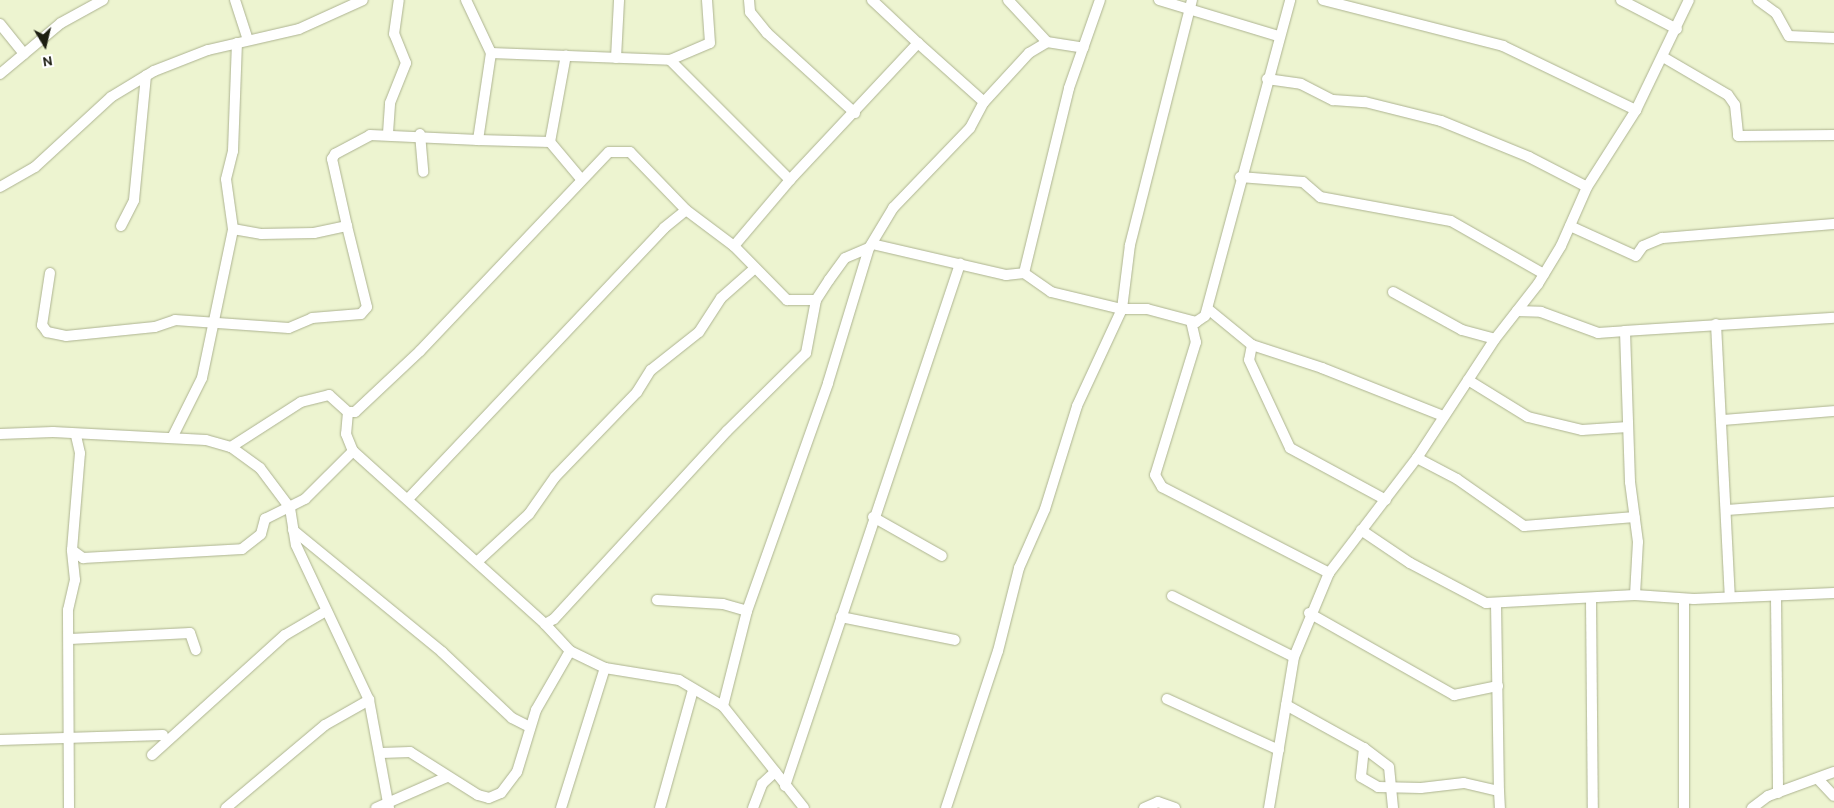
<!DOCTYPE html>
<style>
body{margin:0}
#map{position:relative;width:1834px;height:808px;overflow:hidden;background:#edf4d0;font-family:Overpass,sans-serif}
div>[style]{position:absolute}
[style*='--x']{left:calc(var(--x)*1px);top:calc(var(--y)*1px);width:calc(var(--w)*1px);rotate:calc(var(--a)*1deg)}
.roads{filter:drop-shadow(0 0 1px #adb391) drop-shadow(0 0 1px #adb391)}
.minor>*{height:10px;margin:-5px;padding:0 5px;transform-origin:5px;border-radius:5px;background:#fff}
span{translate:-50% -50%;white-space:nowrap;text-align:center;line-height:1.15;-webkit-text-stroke:4.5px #fff;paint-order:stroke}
.north{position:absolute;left:20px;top:20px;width:50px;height:50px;-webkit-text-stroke:4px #fff;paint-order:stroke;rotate:171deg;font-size:14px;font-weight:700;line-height:20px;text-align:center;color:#1c1e11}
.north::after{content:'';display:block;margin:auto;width:18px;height:22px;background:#1c1e11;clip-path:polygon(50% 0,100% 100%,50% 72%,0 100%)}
</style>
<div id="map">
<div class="roads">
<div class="minor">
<div style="--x:235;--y:0;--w:42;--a:72"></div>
<div style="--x:466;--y:0;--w:59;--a:64.7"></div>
<div style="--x:749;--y:0;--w:12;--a:85"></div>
<div style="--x:750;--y:12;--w:27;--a:51"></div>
<div style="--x:767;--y:33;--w:119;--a:42.3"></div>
<div style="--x:872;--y:0;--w:63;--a:43.1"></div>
<div style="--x:1008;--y:0;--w:57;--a:47.1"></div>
<div style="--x:1159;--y:0;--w:124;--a:16.8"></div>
<div style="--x:1323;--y:0;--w:186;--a:14.3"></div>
<div style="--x:1503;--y:46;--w:148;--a:25.7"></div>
<div style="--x:1621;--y:0;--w:63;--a:27.4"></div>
<div style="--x:1758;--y:0;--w:22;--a:36"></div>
<div style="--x:1776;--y:13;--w:26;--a:61"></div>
<div style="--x:1789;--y:36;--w:45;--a:2.5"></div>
<div style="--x:0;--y:24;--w:38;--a:51"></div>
<div style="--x:24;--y:54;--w:48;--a:-40"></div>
<div style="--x:61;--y:23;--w:48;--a:-28.7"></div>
<div style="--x:1663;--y:57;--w:75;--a:30.3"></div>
<div style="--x:1728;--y:95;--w:12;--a:55"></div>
<div style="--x:1735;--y:105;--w:31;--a:84"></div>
<div style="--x:1738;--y:136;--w:96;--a:-0.6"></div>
<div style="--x:616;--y:58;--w:58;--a:-87"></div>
<div style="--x:0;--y:74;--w:31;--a:-40"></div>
<div style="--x:1267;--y:79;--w:34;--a:8"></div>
<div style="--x:1301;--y:84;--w:36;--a:27"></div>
<div style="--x:1333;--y:100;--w:32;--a:4"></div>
<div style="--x:1365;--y:102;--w:78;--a:14"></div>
<div style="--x:1441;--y:121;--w:95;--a:22.2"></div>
<div style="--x:1529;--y:157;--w:65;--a:27.3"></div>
<div style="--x:984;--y:102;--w:67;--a:-47.4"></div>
<div style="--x:1029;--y:53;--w:21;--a:-31"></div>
<div style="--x:1047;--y:42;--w:37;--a:9"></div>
<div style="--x:388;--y:133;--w:30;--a:-86"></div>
<div style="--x:390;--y:103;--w:43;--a:-68.2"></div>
<div style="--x:406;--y:63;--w:31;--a:-112"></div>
<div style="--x:394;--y:34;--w:34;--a:-82"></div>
<div style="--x:420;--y:134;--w:38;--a:85"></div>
<div style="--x:478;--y:140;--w:72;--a:1.6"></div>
<div style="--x:550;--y:142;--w:88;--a:-79.6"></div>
<div style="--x:550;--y:142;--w:48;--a:50"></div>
<div style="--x:1240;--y:177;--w:63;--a:4.5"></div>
<div style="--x:1303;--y:182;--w:23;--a:41"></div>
<div style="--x:1320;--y:197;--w:133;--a:10.4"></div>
<div style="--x:1451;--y:221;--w:107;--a:29.7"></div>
<div style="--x:0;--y:187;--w:40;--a:-29.7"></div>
<div style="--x:35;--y:167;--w:103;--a:-42.6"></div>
<div style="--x:111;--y:97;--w:50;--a:-31.2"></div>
<div style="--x:154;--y:71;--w:58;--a:-21.3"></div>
<div style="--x:208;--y:50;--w:93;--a:-13"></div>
<div style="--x:299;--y:29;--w:70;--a:-24.4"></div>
<div style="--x:121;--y:226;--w:29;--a:-63"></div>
<div style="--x:134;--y:200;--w:125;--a:-84.5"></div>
<div style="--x:1570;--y:226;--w:72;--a:24.4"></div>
<div style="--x:1636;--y:256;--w:12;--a:-55"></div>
<div style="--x:1643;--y:246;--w:21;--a:-23"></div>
<div style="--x:1662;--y:238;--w:173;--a:-4.7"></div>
<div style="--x:233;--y:229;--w:28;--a:10"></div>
<div style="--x:261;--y:234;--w:53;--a:-1.1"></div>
<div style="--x:314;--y:233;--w:34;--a:-12"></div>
<div style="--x:347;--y:226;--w:69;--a:-102.6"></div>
<div style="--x:332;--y:159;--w:6;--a:-59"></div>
<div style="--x:335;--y:154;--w:40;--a:-28"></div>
<div style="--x:370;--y:135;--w:108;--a:2.7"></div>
<div style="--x:478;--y:140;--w:88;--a:-81.5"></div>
<div style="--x:491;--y:53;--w:179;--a:2.2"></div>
<div style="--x:670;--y:60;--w:43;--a:-23"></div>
<div style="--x:710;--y:43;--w:43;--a:-94"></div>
<div style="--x:872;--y:244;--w:138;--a:13"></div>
<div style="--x:1006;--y:275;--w:18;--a:-6"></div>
<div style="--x:734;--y:246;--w:87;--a:-49.7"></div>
<div style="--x:50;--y:273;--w:53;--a:98.7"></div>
<div style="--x:42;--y:325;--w:9;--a:54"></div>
<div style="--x:47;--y:332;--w:19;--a:12"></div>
<div style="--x:66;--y:336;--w:89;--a:-5.8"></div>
<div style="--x:155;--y:327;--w:21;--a:-19"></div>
<div style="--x:175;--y:320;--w:114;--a:4"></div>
<div style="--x:289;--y:328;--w:25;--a:-23"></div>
<div style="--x:312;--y:318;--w:49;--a:-4.7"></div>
<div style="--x:361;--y:314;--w:9;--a:-49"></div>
<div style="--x:367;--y:307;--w:83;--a:-103.9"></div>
<div style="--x:1024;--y:273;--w:33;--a:35"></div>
<div style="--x:1051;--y:292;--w:73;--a:13.5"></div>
<div style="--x:1122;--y:309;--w:25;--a:0"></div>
<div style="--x:1147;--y:309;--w:51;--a:14.9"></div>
<div style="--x:1196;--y:322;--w:11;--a:-34"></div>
<div style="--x:1205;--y:316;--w:327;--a:-74.9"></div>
<div style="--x:1024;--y:273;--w:190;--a:-76.3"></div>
<div style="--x:1069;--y:88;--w:93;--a:-70.6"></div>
<div style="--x:1393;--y:292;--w:79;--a:28.8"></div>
<div style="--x:1462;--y:330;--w:34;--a:15"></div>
<div style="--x:1208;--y:309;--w:57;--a:39.3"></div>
<div style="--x:1252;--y:345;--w:74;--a:18.2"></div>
<div style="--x:1322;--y:368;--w:130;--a:21.6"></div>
<div style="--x:1517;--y:311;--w:24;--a:2"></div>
<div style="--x:1541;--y:312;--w:61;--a:20.2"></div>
<div style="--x:1598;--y:333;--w:27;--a:-4"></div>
<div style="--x:1191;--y:321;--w:22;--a:77"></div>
<div style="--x:1196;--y:342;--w:139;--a:107.1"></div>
<div style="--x:1155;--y:475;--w:14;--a:60"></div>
<div style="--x:1162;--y:487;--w:188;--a:27.2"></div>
<div style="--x:1716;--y:324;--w:272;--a:87.1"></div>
<div style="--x:1252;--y:345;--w:15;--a:101"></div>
<div style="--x:1249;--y:360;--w:97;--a:65"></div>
<div style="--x:1290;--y:448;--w:109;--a:28.4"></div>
<div style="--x:1468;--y:380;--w:70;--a:31.7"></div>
<div style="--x:1528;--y:417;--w:56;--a:13.5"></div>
<div style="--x:1582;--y:430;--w:46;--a:-3.7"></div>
<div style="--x:348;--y:412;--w:22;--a:95"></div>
<div style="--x:346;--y:434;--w:18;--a:68"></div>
<div style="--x:1722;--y:420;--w:112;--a:-4.6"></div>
<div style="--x:0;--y:434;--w:53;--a:-2.2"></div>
<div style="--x:53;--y:432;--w:153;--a:3"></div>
<div style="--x:206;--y:440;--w:26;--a:16"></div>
<div style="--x:231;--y:447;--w:36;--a:36"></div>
<div style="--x:260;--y:468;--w:50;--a:53.1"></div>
<div style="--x:290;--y:508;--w:37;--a:81"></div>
<div style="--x:296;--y:545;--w:171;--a:64.8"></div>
<div style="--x:369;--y:700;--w:110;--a:79.5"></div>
<div style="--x:172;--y:438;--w:67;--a:-63.4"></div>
<div style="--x:202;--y:378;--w:152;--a:-78.2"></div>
<div style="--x:233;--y:229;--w:50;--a:-98"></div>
<div style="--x:226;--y:179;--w:29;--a:-76"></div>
<div style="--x:233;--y:151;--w:108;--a:-87.9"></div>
<div style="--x:231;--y:447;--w:83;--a:-32.7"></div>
<div style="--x:301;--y:402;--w:29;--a:-14"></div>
<div style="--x:329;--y:395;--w:25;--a:42"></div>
<div style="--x:348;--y:412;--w:7;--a:0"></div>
<div style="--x:355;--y:412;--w:89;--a:-43.2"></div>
<div style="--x:420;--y:351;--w:274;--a:-46.5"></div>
<div style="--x:609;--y:152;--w:21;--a:0"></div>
<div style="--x:630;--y:152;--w:81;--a:46"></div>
<div style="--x:686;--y:210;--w:60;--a:36.9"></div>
<div style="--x:734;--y:246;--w:76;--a:45.5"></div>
<div style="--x:787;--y:300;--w:29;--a:0"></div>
<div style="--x:1417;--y:458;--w:45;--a:27.7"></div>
<div style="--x:1457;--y:479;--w:82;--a:35"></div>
<div style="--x:1524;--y:526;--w:111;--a:-4.6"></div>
<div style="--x:408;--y:499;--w:373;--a:-46.6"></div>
<div style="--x:664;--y:228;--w:28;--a:-39"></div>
<div style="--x:1727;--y:510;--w:107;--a:-4.3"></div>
<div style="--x:873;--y:517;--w:79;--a:29.5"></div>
<div style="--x:293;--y:530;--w:193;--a:39.3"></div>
<div style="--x:442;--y:652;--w:96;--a:43.3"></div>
<div style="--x:512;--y:718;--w:20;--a:27"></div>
<div style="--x:1361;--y:530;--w:59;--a:34"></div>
<div style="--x:1410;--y:563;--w:86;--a:27.8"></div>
<div style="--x:1486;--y:603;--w:149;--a:-3.1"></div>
<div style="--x:1635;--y:595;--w:59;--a:3.9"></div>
<div style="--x:1694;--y:599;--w:140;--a:-2.5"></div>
<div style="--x:72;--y:550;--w:14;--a:36"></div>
<div style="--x:83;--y:558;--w:159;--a:-3.2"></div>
<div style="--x:242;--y:549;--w:24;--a:-38"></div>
<div style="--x:261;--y:534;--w:16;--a:-75"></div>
<div style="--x:265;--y:519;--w:45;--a:-26.6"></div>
<div style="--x:305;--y:499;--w:68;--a:-45"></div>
<div style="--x:353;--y:451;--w:258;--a:42"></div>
<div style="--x:545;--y:624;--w:10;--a:-29"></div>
<div style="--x:554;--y:619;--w:255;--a:-47.4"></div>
<div style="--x:727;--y:431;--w:111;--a:-44.6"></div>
<div style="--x:806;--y:353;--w:54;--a:-79.3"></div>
<div style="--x:816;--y:300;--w:24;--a:-57"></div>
<div style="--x:829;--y:280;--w:27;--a:-54"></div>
<div style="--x:845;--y:258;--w:26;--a:-23"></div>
<div style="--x:869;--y:248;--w:47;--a:-59"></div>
<div style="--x:893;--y:208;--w:111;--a:-46.1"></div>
<div style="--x:970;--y:128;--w:30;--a:-62"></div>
<div style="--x:984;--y:102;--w:89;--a:-138.2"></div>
<div style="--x:918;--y:43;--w:187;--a:133.1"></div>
<div style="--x:790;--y:180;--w:170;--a:-135"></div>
<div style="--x:478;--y:561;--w:69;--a:-42.7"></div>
<div style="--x:529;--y:514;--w:45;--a:-54.9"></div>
<div style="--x:555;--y:477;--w:118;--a:-46"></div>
<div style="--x:637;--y:392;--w:26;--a:-58"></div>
<div style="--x:651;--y:370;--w:61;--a:-38.4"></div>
<div style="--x:699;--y:332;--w:40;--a:-57.1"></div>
<div style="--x:721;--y:298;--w:45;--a:-41.4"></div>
<div style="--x:1635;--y:595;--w:53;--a:-86.8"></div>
<div style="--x:1638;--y:542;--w:61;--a:-97.6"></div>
<div style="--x:1630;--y:482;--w:151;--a:-91.9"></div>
<div style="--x:1625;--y:331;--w:209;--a:-3.6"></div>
<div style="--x:1172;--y:596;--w:136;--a:26.6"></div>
<div style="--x:1776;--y:597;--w:196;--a:89.4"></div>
<div style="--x:1591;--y:599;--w:209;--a:89.5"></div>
<div style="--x:657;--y:600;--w:66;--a:3.5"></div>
<div style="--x:723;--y:604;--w:25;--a:16"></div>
<div style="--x:1496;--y:603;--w:188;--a:89.1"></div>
<div style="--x:1309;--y:613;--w:167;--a:29.5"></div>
<div style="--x:1454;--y:695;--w:45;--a:-11.6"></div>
<div style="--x:841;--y:617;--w:116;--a:11.4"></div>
<div style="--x:545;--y:624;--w:37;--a:47"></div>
<div style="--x:570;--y:651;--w:39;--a:26"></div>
<div style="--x:605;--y:668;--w:75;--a:9.2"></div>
<div style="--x:679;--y:680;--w:51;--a:30.6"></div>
<div style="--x:723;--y:706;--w:130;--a:51.5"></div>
<div style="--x:70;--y:639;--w:120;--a:-2.9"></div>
<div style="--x:190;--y:633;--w:18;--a:71"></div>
<div style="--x:1167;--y:699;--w:123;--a:24.5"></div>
<div style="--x:1286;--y:705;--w:89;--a:28.9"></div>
<div style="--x:1364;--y:748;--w:29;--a:96"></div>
<div style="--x:1361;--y:777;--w:20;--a:30"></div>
<div style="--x:1378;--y:787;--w:43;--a:1.3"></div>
<div style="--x:1421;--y:788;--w:43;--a:-6.6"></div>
<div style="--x:1464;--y:783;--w:36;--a:13"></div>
<div style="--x:1499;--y:791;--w:17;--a:87"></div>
<div style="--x:723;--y:706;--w:98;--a:-75.8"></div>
<div style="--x:747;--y:611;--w:242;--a:-70.4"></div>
<div style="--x:828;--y:383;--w:141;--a:-73.1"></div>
<div style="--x:0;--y:740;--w:163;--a:-1.8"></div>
<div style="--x:1364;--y:748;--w:31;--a:37"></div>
<div style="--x:1389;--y:767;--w:41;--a:84.4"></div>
<div style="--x:381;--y:753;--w:29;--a:-2"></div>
<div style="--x:410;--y:752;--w:80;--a:32.3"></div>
<div style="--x:478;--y:795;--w:11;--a:15"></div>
<div style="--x:489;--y:798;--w:13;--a:-23"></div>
<div style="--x:501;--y:793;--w:26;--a:-53"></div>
<div style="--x:517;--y:772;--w:65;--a:-73"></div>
<div style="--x:536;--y:710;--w:68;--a:-60"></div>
<div style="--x:152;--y:755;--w:179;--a:-42.1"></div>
<div style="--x:285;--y:635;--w:48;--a:-30.3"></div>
<div style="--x:1818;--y:779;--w:23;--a:47"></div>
<div style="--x:785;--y:786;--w:551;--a:-71.47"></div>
<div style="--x:69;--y:808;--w:198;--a:-90.3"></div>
<div style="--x:68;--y:610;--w:31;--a:-77"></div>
<div style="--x:75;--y:580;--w:30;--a:-96"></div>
<div style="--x:72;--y:550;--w:97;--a:-85.3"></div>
<div style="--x:80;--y:453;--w:17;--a:-103"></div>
<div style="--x:226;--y:808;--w:129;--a:-40"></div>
<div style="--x:325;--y:725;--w:51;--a:-29.6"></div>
<div style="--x:376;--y:808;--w:77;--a:-23.6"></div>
<div style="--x:561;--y:808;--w:147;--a:-72.6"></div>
<div style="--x:660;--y:808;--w:123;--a:-74.4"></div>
<div style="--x:753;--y:808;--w:26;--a:-69"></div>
<div style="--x:762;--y:784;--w:18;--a:-43"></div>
<div style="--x:946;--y:808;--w:165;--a:-71.7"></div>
<div style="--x:998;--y:651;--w:86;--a:-75.8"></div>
<div style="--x:1019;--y:568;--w:64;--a:-66.2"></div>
<div style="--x:1045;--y:509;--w:108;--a:-72.7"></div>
<div style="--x:1077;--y:406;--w:107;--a:-65.1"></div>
<div style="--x:1122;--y:309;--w:64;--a:-82.9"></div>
<div style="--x:1130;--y:245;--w:253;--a:-75.8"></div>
<div style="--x:1144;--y:808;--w:15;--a:-23"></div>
<div style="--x:1158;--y:802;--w:18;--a:19"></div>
<div style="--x:1269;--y:808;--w:153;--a:-80.6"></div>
<div style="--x:1294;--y:657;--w:91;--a:-67.4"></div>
<div style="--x:1329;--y:573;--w:145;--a:-52.6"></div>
<div style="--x:1417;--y:458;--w:142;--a:-56.8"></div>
<div style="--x:1495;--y:339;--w:70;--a:-52"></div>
<div style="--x:1538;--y:284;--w:44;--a:-58.8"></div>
<div style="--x:1561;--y:246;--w:64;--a:-66.2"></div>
<div style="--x:1587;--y:187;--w:91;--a:-57.5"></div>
<div style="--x:1636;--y:110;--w:122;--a:-64.3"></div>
<div style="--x:1684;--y:808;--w:209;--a:-90"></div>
<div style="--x:1752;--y:808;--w:20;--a:-37"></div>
<div style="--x:1768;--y:796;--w:70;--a:-20"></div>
</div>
</div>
<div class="north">N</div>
</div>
